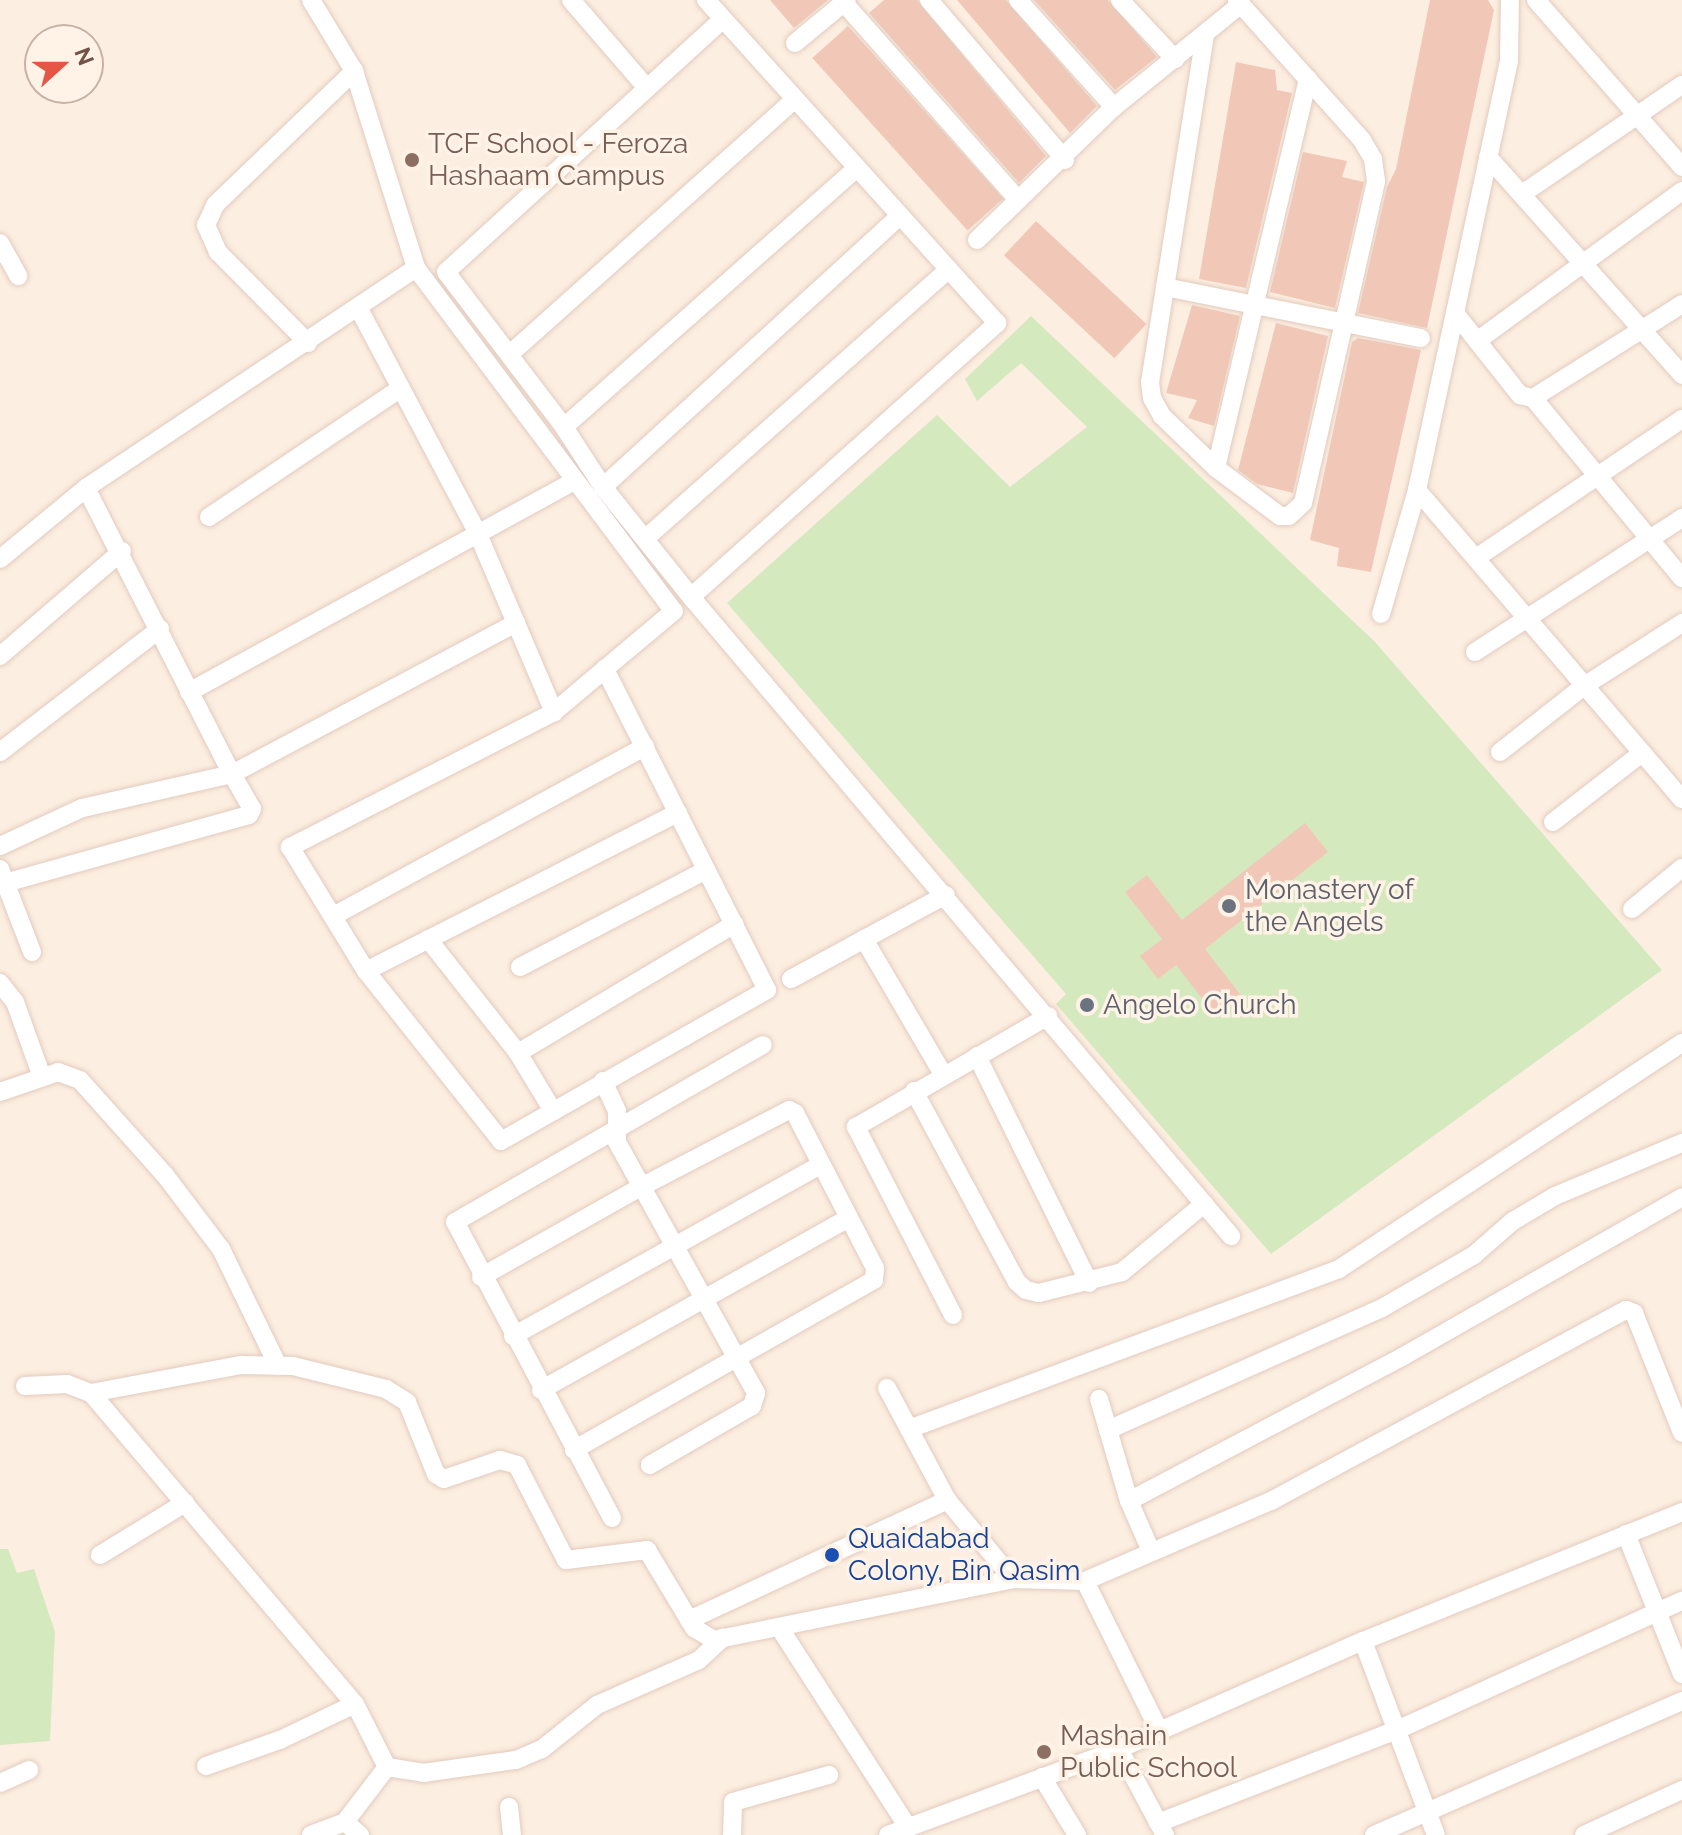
<!DOCTYPE html>
<style>
body{margin:0}
#map{position:relative;width:1682px;height:1835px;overflow:hidden;background:#fceee0;font-family:Raleway,sans-serif}
div>[style]{position:absolute}
[style*='--x']{left:calc(var(--x)*1px);top:calc(var(--y)*1px);width:calc(var(--w)*1px);rotate:calc(var(--a)*1deg)}
.green>*{inset:0;background:#d5e9bf}
.building>*{inset:0;background:#f1c8b8;transform-origin:0 0}
.roads{filter:drop-shadow(0 0 2px #e2cbbf) drop-shadow(0 0 2px #e2cbbf)}
.street>*{height:18px;margin:-9px;padding:0 9px;transform-origin:9px;border-radius:9px;background:#fff}
.dots>*{width:22px;height:22px;translate:-50% -50%;box-sizing:border-box;border:4px solid #fff2e6;border-radius:50%}
span{translate:-50% -50%;white-space:nowrap;text-align:center;line-height:1.15;-webkit-text-stroke:7px #fff2e6;paint-order:stroke}
.education-label{font-size:28px;color:#785e54}
.left{translate:0 -50%;text-align:left}
.worship-label{font-size:28px;color:#5b616d}
.transit-label{font-size:28px;color:#164399}
.north{position:absolute;left:24px;top:24px;width:80px;height:80px;box-sizing:border-box;background:#fff2e6;border:2px solid #c7b2a7;border-radius:50%;rotate:69deg;font-size:22px;font-weight:700;line-height:32px;text-align:center;color:#725248}
.north::after{content:'';display:block;margin:auto;width:28px;height:36px;background:#e65645;clip-path:polygon(50% 0,100% 100%,50% 72%,0 100%)}
</style>
<div id="map">
<div class="green">
<div style="clip-path:polygon(1031px 316px,1375px 642px,1662px 970px,1271px 1254px,1056px 1004px,1066px 994px,727px 603px,937px 415px,1010px 487px,1087px 427px,1021px 363px,977px 401px,965px 379px)"></div>
<div style="clip-path:polygon(0 1549px,8px 1549px,17px 1573px,34px 1569px,55px 1632px,50px 1741px,0 1745px)"></div>
</div>
<div class="building">
<div style="clip-path:polygon(770px 0,828px 0,794px 28px)"></div>
<div style="clip-path:polygon(884px 0,917px 0,1046px 156px,1019px 183px,869px 13px)"></div>
<div style="clip-path:polygon(957px 0,1006px 0,1097px 106px,1070px 133px)"></div>
<div style="clip-path:polygon(1034px 0,1108px 0,1157px 57px,1115px 90px)"></div>
<div style="clip-path:polygon(1430px 0,1488px 0,1494px 10px,1427px 328px,1358px 313px,1387px 187px,1396px 169px)"></div>
<div style="left:848px;top:26px;width:232px;height:48px;rotate:48deg"></div>
<div style="clip-path:polygon(1236px 62px,1275px 70px,1277px 90px,1292px 93px,1246px 288px,1199px 279px)"></div>
<div style="clip-path:polygon(1303px 152px,1347px 161px,1342px 177px,1364px 182px,1335px 308px,1270px 292px)"></div>
<div style="left:1036px;top:221px;width:151px;height:47px;rotate:43deg"></div>
<div style="clip-path:polygon(1192px 305px,1240px 316px,1214px 426px,1188px 418px,1197px 400px,1166px 393px)"></div>
<div style="clip-path:polygon(1276px 323px,1328px 336px,1293px 493px,1257px 484px,1238px 470px)"></div>
<div style="clip-path:polygon(1358px 338px,1421px 350px,1371px 572px,1337px 566px,1339px 548px,1310px 540px,1352px 342px)"></div>
<div style="clip-path:polygon(1305px 823px,1328px 852px,1205px 949px,1240px 994px,1214px 1014px,1176px 965px,1158px 979px,1140px 956px,1162px 939px,1125px 892px,1147px 875px,1182px 920px)"></div>
</div>
<div class="roads">
<div class="street">
<div style="--x:311;--y:0;--w:83;--a:58.8"></div>
<div style="--x:354;--y:71;--w:207;--a:72.5"></div>
<div style="--x:416;--y:268;--w:429;--a:53.1"></div>
<div style="--x:674;--y:611;--w:90;--a:140"></div>
<div style="--x:605;--y:669;--w:67;--a:139.9"></div>
<div style="--x:554;--y:712;--w:297;--a:152.9"></div>
<div style="--x:290;--y:847;--w:145;--a:58.5"></div>
<div style="--x:366;--y:971;--w:217;--a:51.5"></div>
<div style="--x:501;--y:1141;--w:306;--a:-29.6"></div>
<div style="--x:767;--y:990;--w:360;--a:-116.8"></div>
<div style="--x:571;--y:0;--w:116;--a:49.2"></div>
<div style="--x:929;--y:0;--w:210;--a:49.6"></div>
<div style="--x:1018;--y:0;--w:144;--a:48.1"></div>
<div style="--x:1120;--y:0;--w:81;--a:47"></div>
<div style="--x:1536;--y:0;--w:222;--a:48.8"></div>
<div style="--x:844;--y:3;--w:263;--a:48.5"></div>
<div style="--x:723;--y:19;--w:375;--a:137.6"></div>
<div style="--x:446;--y:272;--w:195;--a:52.7"></div>
<div style="--x:564;--y:427;--w:72;--a:57"></div>
<div style="--x:603;--y:487;--w:141;--a:51.3"></div>
<div style="--x:691;--y:597;--w:837;--a:49.8"></div>
<div style="--x:1205;--y:35;--w:351;--a:99"></div>
<div style="--x:1150;--y:382;--w:16;--a:83"></div>
<div style="--x:1152;--y:398;--w:21;--a:61"></div>
<div style="--x:1162;--y:416;--w:75;--a:43.9"></div>
<div style="--x:1216;--y:468;--w:80;--a:36.9"></div>
<div style="--x:1280;--y:516;--w:9;--a:0"></div>
<div style="--x:1289;--y:516;--w:19;--a:-43"></div>
<div style="--x:1303;--y:503;--w:330;--a:-77.2"></div>
<div style="--x:1376;--y:181;--w:22;--a:-98"></div>
<div style="--x:1373;--y:159;--w:22;--a:-120"></div>
<div style="--x:1362;--y:140;--w:188;--a:-131.8"></div>
<div style="--x:795;--y:43;--w:67;--a:-39.6"></div>
<div style="--x:1488;--y:157;--w:292;--a:48.3"></div>
<div style="--x:1522;--y:194;--w:194;--a:-34.3"></div>
<div style="--x:977;--y:240;--w:191;--a:-44.2"></div>
<div style="--x:1114;--y:107;--w:164;--a:-39"></div>
<div style="--x:0;--y:243;--w:38;--a:61"></div>
<div style="--x:1165;--y:287;--w:261;--a:11.3"></div>
<div style="--x:359;--y:309;--w:255;--a:62.1"></div>
<div style="--x:478;--y:534;--w:194;--a:66.9"></div>
<div style="--x:1455;--y:313;--w:105;--a:51.6"></div>
<div style="--x:1520;--y:395;--w:13;--a:13"></div>
<div style="--x:1533;--y:398;--w:176;--a:-32.2"></div>
<div style="--x:1477;--y:341;--w:254;--a:-36.2"></div>
<div style="--x:308;--y:343;--w:128;--a:-134.7"></div>
<div style="--x:218;--y:252;--w:30;--a:-114"></div>
<div style="--x:206;--y:225;--w:23;--a:-65"></div>
<div style="--x:216;--y:204;--w:192;--a:-43.9"></div>
<div style="--x:510;--y:354;--w:382;--a:-41.8"></div>
<div style="--x:1533;--y:398;--w:234;--a:50.4"></div>
<div style="--x:564;--y:427;--w:391;--a:-41.5"></div>
<div style="--x:1216;--y:468;--w:400;--a:-76.7"></div>
<div style="--x:603;--y:487;--w:402;--a:-42.4"></div>
<div style="--x:86;--y:488;--w:397;--a:-33.7"></div>
<div style="--x:1417;--y:490;--w:407;--a:49.4"></div>
<div style="--x:209;--y:517;--w:231;--a:-33.9"></div>
<div style="--x:646;--y:538;--w:405;--a:-41.6"></div>
<div style="--x:1476;--y:558;--w:249;--a:-34"></div>
<div style="--x:0;--y:559;--w:112;--a:-39.5"></div>
<div style="--x:86;--y:488;--w:321;--a:63"></div>
<div style="--x:232;--y:774;--w:154;--a:167.2"></div>
<div style="--x:82;--y:808;--w:90;--a:155.1"></div>
<div style="--x:691;--y:597;--w:411;--a:-41.8"></div>
<div style="--x:997;--y:323;--w:435;--a:-132"></div>
<div style="--x:1381;--y:614;--w:129;--a:-73.8"></div>
<div style="--x:1417;--y:490;--w:439;--a:-77.9"></div>
<div style="--x:1509;--y:61;--w:61;--a:-89.1"></div>
<div style="--x:1475;--y:652;--w:247;--a:-32.9"></div>
<div style="--x:0;--y:656;--w:161;--a:-40.7"></div>
<div style="--x:189;--y:692;--w:440;--a:-28.7"></div>
<div style="--x:0;--y:752;--w:202;--a:-37.6"></div>
<div style="--x:1500;--y:752;--w:107;--a:-38.2"></div>
<div style="--x:1584;--y:686;--w:117;--a:-32.7"></div>
<div style="--x:1553;--y:822;--w:113;--a:-37.8"></div>
<div style="--x:0;--y:869;--w:89;--a:68.9"></div>
<div style="--x:5;--y:883;--w:253;--a:-15.6"></div>
<div style="--x:249;--y:815;--w:7;--a:-63"></div>
<div style="--x:252;--y:809;--w:40;--a:-119.7"></div>
<div style="--x:232;--y:774;--w:322;--a:-28"></div>
<div style="--x:1632;--y:909;--w:65;--a:-39.4"></div>
<div style="--x:335;--y:915;--w:353;--a:-28.5"></div>
<div style="--x:428;--y:939;--w:145;--a:51.7"></div>
<div style="--x:518;--y:1053;--w:68;--a:58.9"></div>
<div style="--x:864;--y:939;--w:156;--a:59.7"></div>
<div style="--x:520;--y:967;--w:210;--a:-27.5"></div>
<div style="--x:366;--y:971;--w:350;--a:-26.9"></div>
<div style="--x:791;--y:979;--w:176;--a:-28.5"></div>
<div style="--x:0;--y:983;--w:24;--a:52"></div>
<div style="--x:15;--y:1002;--w:80;--a:70.2"></div>
<div style="--x:518;--y:1053;--w:252;--a:-30.8"></div>
<div style="--x:977;--y:1056;--w:253;--a:63.7"></div>
<div style="--x:603;--y:1081;--w:33;--a:65"></div>
<div style="--x:617;--y:1111;--w:31;--a:90"></div>
<div style="--x:617;--y:1142;--w:287;--a:61"></div>
<div style="--x:756;--y:1393;--w:14;--a:107"></div>
<div style="--x:752;--y:1406;--w:118;--a:150"></div>
<div style="--x:914;--y:1091;--w:217;--a:61.7"></div>
<div style="--x:1017;--y:1282;--w:12;--a:42"></div>
<div style="--x:1026;--y:1290;--w:13;--a:13"></div>
<div style="--x:1039;--y:1293;--w:86;--a:-14.2"></div>
<div style="--x:1122;--y:1272;--w:107;--a:-39.7"></div>
<div style="--x:0;--y:1092;--w:61;--a:-19"></div>
<div style="--x:58;--y:1072;--w:23;--a:20"></div>
<div style="--x:80;--y:1080;--w:127;--a:48.2"></div>
<div style="--x:165;--y:1175;--w:93;--a:52.9"></div>
<div style="--x:221;--y:1249;--w:130;--a:64"></div>
<div style="--x:481;--y:1277;--w:184;--a:-29.4"></div>
<div style="--x:641;--y:1187;--w:167;--a:-27.5"></div>
<div style="--x:789;--y:1110;--w:7;--a:27"></div>
<div style="--x:795;--y:1113;--w:174;--a:62.7"></div>
<div style="--x:875;--y:1268;--w:12;--a:95"></div>
<div style="--x:874;--y:1280;--w:345;--a:150.5"></div>
<div style="--x:953;--y:1315;--w:212;--a:-117.3"></div>
<div style="--x:856;--y:1127;--w:222;--a:-30"></div>
<div style="--x:513;--y:1336;--w:351;--a:-29.1"></div>
<div style="--x:25;--y:1386;--w:42;--a:-2.7"></div>
<div style="--x:67;--y:1384;--w:26;--a:21"></div>
<div style="--x:91;--y:1393;--w:408;--a:49.7"></div>
<div style="--x:355;--y:1704;--w:71;--a:63.1"></div>
<div style="--x:387;--y:1767;--w:69;--a:127.4"></div>
<div style="--x:887;--y:1388;--w:127;--a:61.8"></div>
<div style="--x:947;--y:1500;--w:103;--a:50.1"></div>
<div style="--x:541;--y:1390;--w:351;--a:-29.2"></div>
<div style="--x:91;--y:1393;--w:153;--a:-10.6"></div>
<div style="--x:241;--y:1365;--w:52;--a:1.1"></div>
<div style="--x:293;--y:1366;--w:96;--a:13.9"></div>
<div style="--x:386;--y:1389;--w:25;--a:32"></div>
<div style="--x:407;--y:1402;--w:78;--a:68.1"></div>
<div style="--x:436;--y:1474;--w:9;--a:32"></div>
<div style="--x:444;--y:1479;--w:59;--a:-18.7"></div>
<div style="--x:500;--y:1460;--w:18;--a:16"></div>
<div style="--x:517;--y:1465;--w:107;--a:62.7"></div>
<div style="--x:566;--y:1560;--w:82;--a:-7"></div>
<div style="--x:647;--y:1550;--w:91;--a:58.9"></div>
<div style="--x:694;--y:1628;--w:23;--a:31"></div>
<div style="--x:714;--y:1640;--w:305;--a:-11.5"></div>
<div style="--x:1013;--y:1579;--w:72;--a:1.6"></div>
<div style="--x:1085;--y:1581;--w:202;--a:-23.3"></div>
<div style="--x:1271;--y:1501;--w:403;--a:-28.3"></div>
<div style="--x:1626;--y:1310;--w:9;--a:21"></div>
<div style="--x:1634;--y:1313;--w:129;--a:68.2"></div>
<div style="--x:1099;--y:1399;--w:106;--a:73.6"></div>
<div style="--x:1129;--y:1501;--w:55;--a:66.3"></div>
<div style="--x:909;--y:1429;--w:459;--a:-20.4"></div>
<div style="--x:1339;--y:1269;--w:411;--a:-33.4"></div>
<div style="--x:1108;--y:1430;--w:300;--a:-24"></div>
<div style="--x:1382;--y:1308;--w:106;--a:-29.9"></div>
<div style="--x:1474;--y:1255;--w:52;--a:-41.1"></div>
<div style="--x:1513;--y:1221;--w:49;--a:-30.8"></div>
<div style="--x:1555;--y:1196;--w:138;--a:-22.7"></div>
<div style="--x:1129;--y:1501;--w:309;--a:-27.8"></div>
<div style="--x:1402;--y:1357;--w:322;--a:-29.7"></div>
<div style="--x:612;--y:1518;--w:335;--a:-117.9"></div>
<div style="--x:455;--y:1222;--w:355;--a:-29.9"></div>
<div style="--x:1626;--y:1534;--w:151;--a:68.2"></div>
<div style="--x:100;--y:1555;--w:100;--a:-31.5"></div>
<div style="--x:1085;--y:1581;--w:166;--a:63.6"></div>
<div style="--x:689;--y:1620;--w:285;--a:-24.9"></div>
<div style="--x:779;--y:1627;--w:238;--a:57.2"></div>
<div style="--x:1363;--y:1641;--w:207;--a:69.4"></div>
<div style="--x:1119;--y:1749;--w:98;--a:61.9"></div>
<div style="--x:206;--y:1766;--w:78;--a:-19.4"></div>
<div style="--x:280;--y:1740;--w:83;--a:-25.6"></div>
<div style="--x:387;--y:1767;--w:36;--a:9"></div>
<div style="--x:423;--y:1773;--w:94;--a:-8"></div>
<div style="--x:516;--y:1760;--w:28;--a:-23"></div>
<div style="--x:542;--y:1749;--w:70;--a:-38.7"></div>
<div style="--x:597;--y:1705;--w:111;--a:-23.8"></div>
<div style="--x:699;--y:1660;--w:33;--a:-43"></div>
<div style="--x:1042;--y:1777;--w:68;--a:58.9"></div>
<div style="--x:0;--y:1783;--w:32;--a:-24"></div>
<div style="--x:509;--y:1807;--w:28;--a:84"></div>
<div style="--x:1158;--y:1823;--w:256;--a:-21.3"></div>
<div style="--x:1397;--y:1730;--w:313;--a:-24.4"></div>
<div style="--x:311;--y:1835;--w:36;--a:-21"></div>
<div style="--x:345;--y:1822;--w:20;--a:41"></div>
<div style="--x:732;--y:1835;--w:33;--a:-88"></div>
<div style="--x:733;--y:1802;--w:100;--a:-15.7"></div>
<div style="--x:888;--y:1835;--w:246;--a:-20.4"></div>
<div style="--x:1119;--y:1749;--w:267;--a:-23.9"></div>
<div style="--x:1363;--y:1641;--w:344;--a:-22"></div>
<div style="--x:1374;--y:1835;--w:336;--a:-23.5"></div>
<div style="--x:1584;--y:1835;--w:108;--a:-24.7"></div>
</div>
</div>
<div class="dots">
<div style="left:412px;top:160px;background:#8d6e63"></div>
<div style="left:1229px;top:906px;background:#6b7280"></div>
<div style="left:1087px;top:1005px;background:#6b7280"></div>
<div style="left:832px;top:1555px;background:#1a4fb4"></div>
<div style="left:1044px;top:1752px;background:#8d6e63"></div>
</div>
<div class="education-label">
<span class="left" style="left:428px;top:160px">TCF School - Feroza<br>Hashaam Campus</span>
<span class="left" style="left:1060px;top:1752px">Mashain<br>Public School</span>
</div>
<div class="worship-label">
<span class="left" style="left:1245px;top:906px">Monastery of<br>the Angels</span>
<span class="left" style="left:1103px;top:1005px">Angelo Church</span>
</div>
<div class="transit-label">
<span class="left" style="left:848px;top:1555px">Quaidabad<br>Colony, Bin Qasim</span>
</div>
<div class="north">N</div>
</div>
